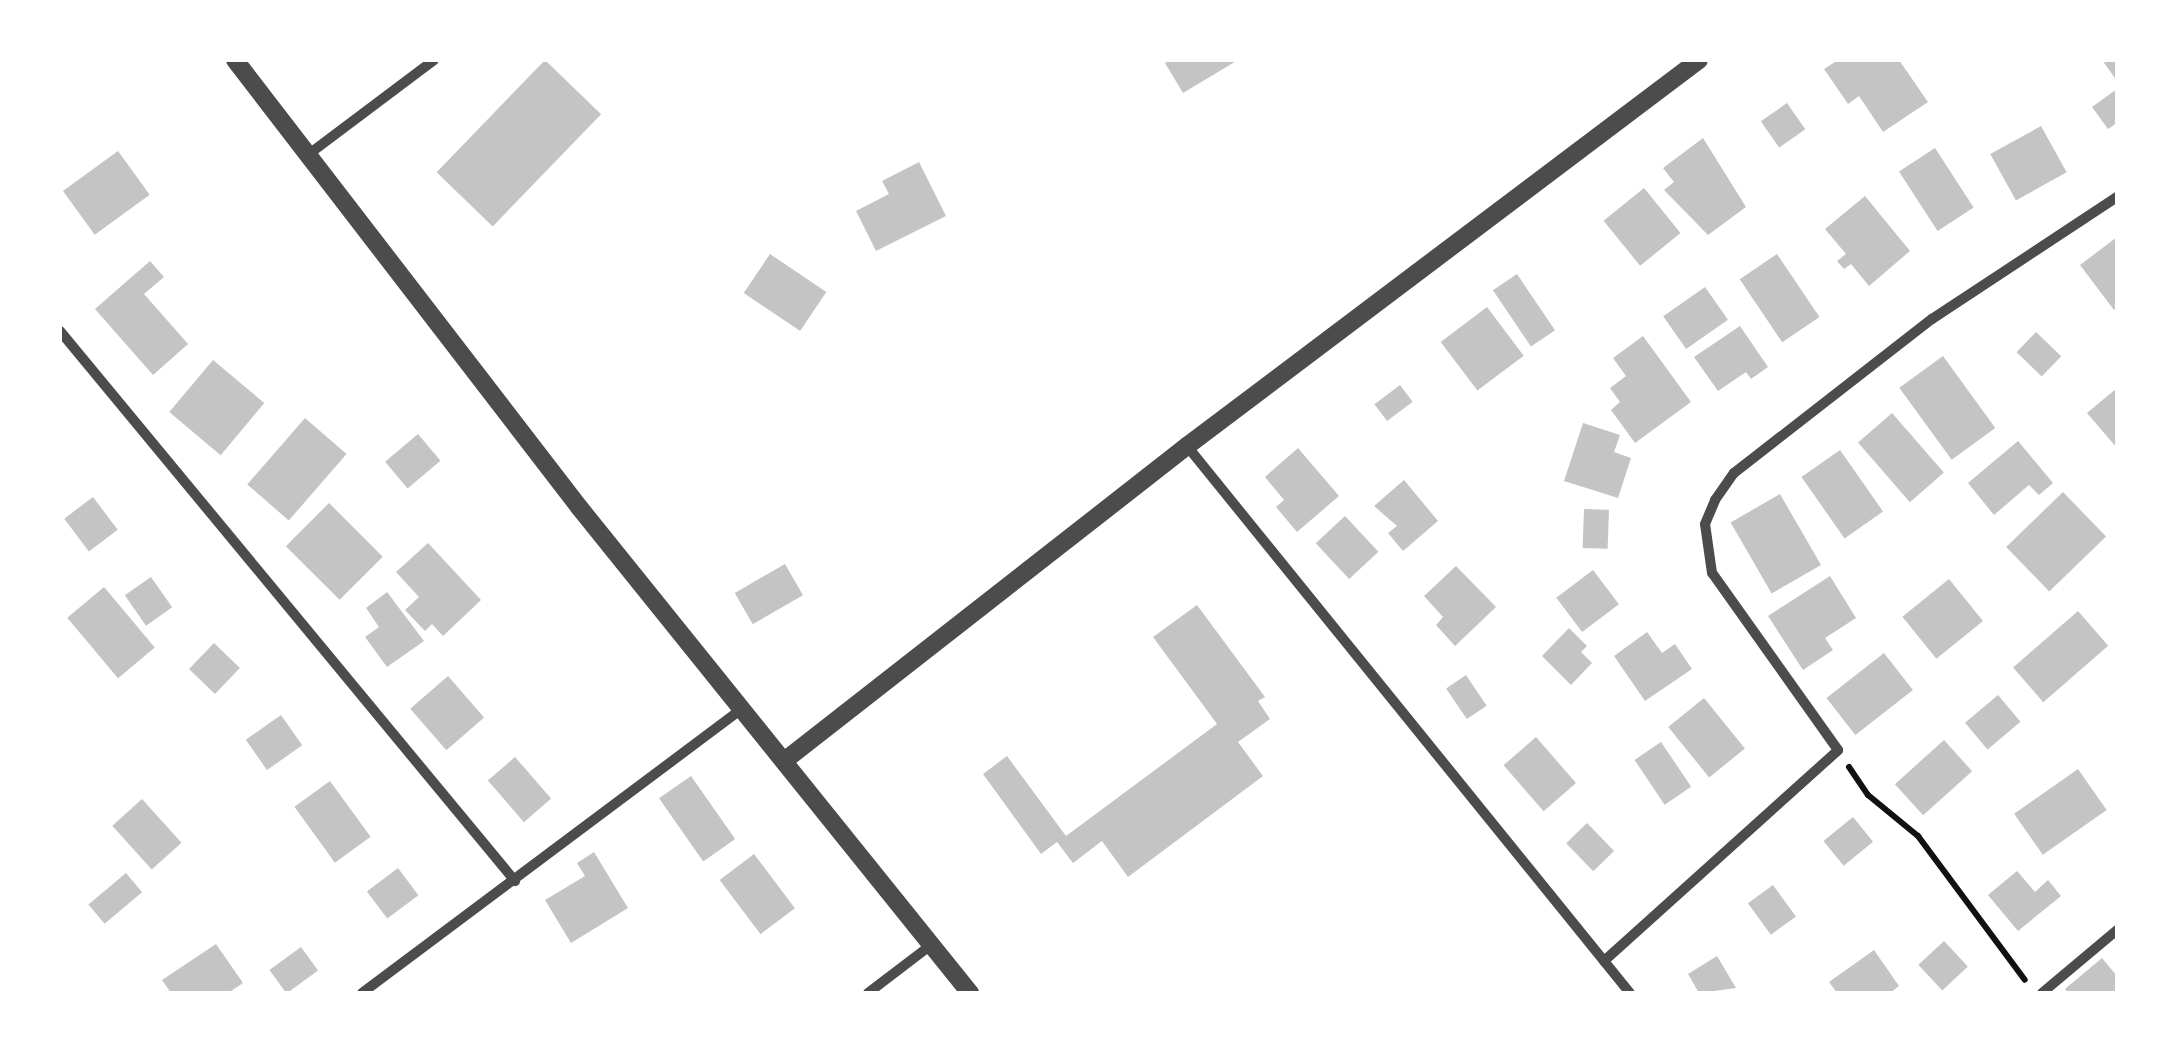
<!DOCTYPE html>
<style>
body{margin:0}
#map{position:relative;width:2177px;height:1053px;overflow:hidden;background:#fff;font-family:Arial,sans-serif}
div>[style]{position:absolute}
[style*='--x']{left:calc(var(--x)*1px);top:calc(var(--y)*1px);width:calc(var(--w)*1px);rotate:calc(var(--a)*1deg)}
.building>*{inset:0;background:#c4c4c4;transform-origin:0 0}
.path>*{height:6px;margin:-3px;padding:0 3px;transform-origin:3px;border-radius:3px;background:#111}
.minor>*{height:10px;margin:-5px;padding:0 5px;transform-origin:5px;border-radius:5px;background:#4c4c4c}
.tertiary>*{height:18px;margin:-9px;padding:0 9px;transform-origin:9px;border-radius:9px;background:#4c4c4c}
span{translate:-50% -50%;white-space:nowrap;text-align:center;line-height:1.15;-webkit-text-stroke:8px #fff;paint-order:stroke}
.frame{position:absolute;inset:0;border:62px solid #fff;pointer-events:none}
</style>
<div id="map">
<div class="building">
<div style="left:545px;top:60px;width:78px;height:156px;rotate:44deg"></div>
<div style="clip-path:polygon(1169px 60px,1238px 60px,1183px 93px,1165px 63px)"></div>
<div style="clip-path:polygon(1838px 60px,1899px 60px,1928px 102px,1883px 132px,1859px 96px,1848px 104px,1824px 69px)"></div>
<div style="clip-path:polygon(2102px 60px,2117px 60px,2117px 81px)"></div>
<div style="clip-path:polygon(2117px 89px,2117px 123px,2108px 129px,2092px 107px)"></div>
<div style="left:1787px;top:103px;width:32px;height:32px;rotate:55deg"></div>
<div style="left:2041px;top:126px;width:53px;height:58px;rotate:61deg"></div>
<div style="clip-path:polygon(1703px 138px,1746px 207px,1708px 235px,1664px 190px,1674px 182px,1663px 168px)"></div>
<div style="left:1935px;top:148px;width:71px;height:43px;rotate:57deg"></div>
<div style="left:118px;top:151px;width:54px;height:68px;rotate:54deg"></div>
<div style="clip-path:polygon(919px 162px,946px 216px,876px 251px,856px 211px,889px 194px,882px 181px)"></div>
<div style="left:1644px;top:188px;width:58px;height:52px;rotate:51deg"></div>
<div style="clip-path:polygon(1865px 196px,1910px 251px,1869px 286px,1851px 264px,1844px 269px,1837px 261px,1846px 254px,1825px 229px)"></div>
<div style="clip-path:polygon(2117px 237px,2117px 307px,2114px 310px,2080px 265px)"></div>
<div style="left:770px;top:254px;width:68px;height:47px;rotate:34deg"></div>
<div style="left:1777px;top:254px;width:76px;height:45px;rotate:56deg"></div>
<div style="clip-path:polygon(150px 261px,164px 277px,144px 294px,188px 344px,153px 375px,95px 309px)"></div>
<div style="left:1517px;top:274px;width:68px;height:29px;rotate:56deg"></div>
<div style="left:1705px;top:287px;width:40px;height:51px;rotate:55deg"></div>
<div style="left:1487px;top:307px;width:61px;height:58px;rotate:53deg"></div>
<div style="clip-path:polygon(1740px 326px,1768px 367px,1751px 379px,1746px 372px,1718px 391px,1694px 357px)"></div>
<div style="left:2036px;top:332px;width:35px;height:28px;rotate:44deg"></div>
<div style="clip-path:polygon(1643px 336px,1691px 402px,1635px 443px,1611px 410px,1620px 402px,1610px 388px,1626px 376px,1613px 358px)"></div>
<div style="left:1943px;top:356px;width:89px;height:54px;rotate:54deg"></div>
<div style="left:213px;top:360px;width:67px;height:68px;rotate:40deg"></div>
<div style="left:1400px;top:385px;width:21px;height:32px;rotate:53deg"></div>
<div style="clip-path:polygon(2117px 388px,2117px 448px,2087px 413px)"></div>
<div style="left:1892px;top:413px;width:79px;height:45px;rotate:49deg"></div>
<div style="left:305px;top:418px;width:55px;height:88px;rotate:41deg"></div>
<div style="clip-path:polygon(1583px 423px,1620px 435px,1614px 452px,1631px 458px,1618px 498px,1564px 481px)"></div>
<div style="left:418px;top:434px;width:35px;height:43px;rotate:50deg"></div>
<div style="clip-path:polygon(2018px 441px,2053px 483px,2039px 495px,2029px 485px,1994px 515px,1968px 483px)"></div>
<div style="clip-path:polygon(1298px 448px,1339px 496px,1297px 532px,1276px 507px,1284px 500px,1265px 477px)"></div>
<div style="left:1840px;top:450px;width:75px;height:47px;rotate:55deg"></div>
<div style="clip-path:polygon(1404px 480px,1438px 521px,1403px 551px,1388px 533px,1397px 526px,1374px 506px)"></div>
<div style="left:2063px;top:492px;width:62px;height:79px;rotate:46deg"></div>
<div style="left:1780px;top:494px;width:82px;height:57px;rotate:60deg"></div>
<div style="left:93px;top:497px;width:41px;height:36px;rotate:53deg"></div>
<div style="left:329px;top:503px;width:76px;height:61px;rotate:45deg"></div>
<div style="left:1584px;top:509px;width:25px;height:39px;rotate:2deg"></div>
<div style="left:1345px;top:516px;width:49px;height:40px;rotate:47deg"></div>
<div style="clip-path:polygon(428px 543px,481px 600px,443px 636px,432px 624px,425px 631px,405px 610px,419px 597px,396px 572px)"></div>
<div style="left:785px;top:564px;width:36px;height:58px;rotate:60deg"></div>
<div style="clip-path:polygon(1456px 566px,1496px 607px,1455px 646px,1436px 625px,1443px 617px,1424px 596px)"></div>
<div style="left:1593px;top:570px;width:43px;height:46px;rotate:53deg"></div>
<div style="clip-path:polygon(1830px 576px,1856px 618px,1825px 638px,1833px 650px,1803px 670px,1768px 616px)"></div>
<div style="left:151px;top:577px;width:37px;height:32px;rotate:55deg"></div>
<div style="left:1949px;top:579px;width:54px;height:60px;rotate:51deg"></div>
<div style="left:104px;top:587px;width:79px;height:48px;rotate:50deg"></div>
<div style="clip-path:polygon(387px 592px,424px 641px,387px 667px,365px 637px,379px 627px,366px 608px)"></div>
<div style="clip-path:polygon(1197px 605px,1265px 697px,1258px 701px,1270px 719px,1238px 742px,1263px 776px,1128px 877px,1102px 841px,1073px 863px,1057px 842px,1041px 854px,983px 774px,1007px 756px,1066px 836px,1217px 724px,1153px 637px)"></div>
<div style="left:2078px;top:611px;width:46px;height:86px;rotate:49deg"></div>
<div style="clip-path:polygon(1569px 628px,1587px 646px,1581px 652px,1592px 663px,1571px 685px,1542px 656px)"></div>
<div style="clip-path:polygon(1647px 632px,1662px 653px,1675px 644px,1692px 669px,1645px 701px,1614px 656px)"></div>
<div style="left:214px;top:643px;width:36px;height:36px;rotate:44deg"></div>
<div style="left:1884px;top:653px;width:47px;height:73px;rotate:52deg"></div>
<div style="left:1466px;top:675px;width:37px;height:24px;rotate:56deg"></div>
<div style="left:448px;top:676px;width:55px;height:50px;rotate:49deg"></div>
<div style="left:1998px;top:695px;width:35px;height:43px;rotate:50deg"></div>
<div style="left:1704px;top:698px;width:65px;height:46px;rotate:51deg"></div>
<div style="left:281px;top:715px;width:37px;height:43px;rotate:55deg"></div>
<div style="left:1536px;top:737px;width:61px;height:43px;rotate:49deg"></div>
<div style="left:1944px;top:740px;width:42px;height:66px;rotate:48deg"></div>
<div style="left:1661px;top:742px;width:54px;height:32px;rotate:56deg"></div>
<div style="left:515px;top:757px;width:55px;height:36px;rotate:49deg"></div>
<div style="left:2078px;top:769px;width:50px;height:78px;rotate:55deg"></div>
<div style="left:691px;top:776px;width:77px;height:39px;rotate:55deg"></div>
<div style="left:330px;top:781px;width:69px;height:44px;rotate:54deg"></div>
<div style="left:142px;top:799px;width:59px;height:40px;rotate:48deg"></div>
<div style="left:1853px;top:817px;width:32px;height:38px;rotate:51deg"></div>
<div style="left:1587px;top:823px;width:39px;height:29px;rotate:46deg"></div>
<div style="clip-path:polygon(594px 852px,628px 908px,571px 943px,545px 900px,585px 876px,577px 863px)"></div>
<div style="left:754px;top:854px;width:68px;height:43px;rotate:53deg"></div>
<div style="left:398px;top:868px;width:34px;height:39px;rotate:53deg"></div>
<div style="clip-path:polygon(2017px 871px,2035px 892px,2048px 880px,2061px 896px,2018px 931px,1988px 895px)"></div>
<div style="left:126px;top:873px;width:25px;height:49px;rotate:50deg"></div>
<div style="left:1773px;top:885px;width:39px;height:31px;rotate:54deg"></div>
<div style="left:1944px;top:941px;width:35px;height:35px;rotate:47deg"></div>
<div style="clip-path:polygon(216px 944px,243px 983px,228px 993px,171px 993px,162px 980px)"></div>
<div style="left:301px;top:947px;width:29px;height:39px;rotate:54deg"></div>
<div style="clip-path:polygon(1874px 950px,1899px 986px,1890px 993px,1837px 993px,1829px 982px)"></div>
<div style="clip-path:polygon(1717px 956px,1736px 988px,1699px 993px,1688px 974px)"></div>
<div style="clip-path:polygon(2102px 958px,2117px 976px,2117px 993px,2068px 993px,2065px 989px)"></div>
</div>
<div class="path">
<div style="--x:1849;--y:767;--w:34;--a:56"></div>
<div style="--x:1868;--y:795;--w:65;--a:39.4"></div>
<div style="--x:1918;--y:836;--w:179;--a:53.4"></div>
</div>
<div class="minor">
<div style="--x:309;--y:154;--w:156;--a:-36.9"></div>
<div style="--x:60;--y:331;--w:714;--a:50.4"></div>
<div style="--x:1187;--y:446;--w:704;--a:51"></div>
<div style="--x:1604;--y:961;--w:315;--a:-42"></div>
<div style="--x:1838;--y:750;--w:217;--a:-125.4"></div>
<div style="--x:1712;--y:573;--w:49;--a:-98.1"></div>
<div style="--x:1705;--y:524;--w:26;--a:-67"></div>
<div style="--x:1715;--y:500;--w:33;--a:-55"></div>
<div style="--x:1734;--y:473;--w:251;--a:-37.9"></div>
<div style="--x:1932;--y:319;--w:222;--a:-33.4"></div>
<div style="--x:362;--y:993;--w:474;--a:-36.8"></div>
<div style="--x:868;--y:993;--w:79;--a:-37.3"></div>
<div style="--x:2042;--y:993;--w:98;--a:-40"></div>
</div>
<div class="tertiary">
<div style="--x:235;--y:60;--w:564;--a:52.42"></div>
<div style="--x:579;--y:507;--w:624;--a:51.18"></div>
<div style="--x:784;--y:761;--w:512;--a:-38.01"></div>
<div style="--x:1187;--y:446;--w:641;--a:-37.01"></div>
</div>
<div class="frame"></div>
</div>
